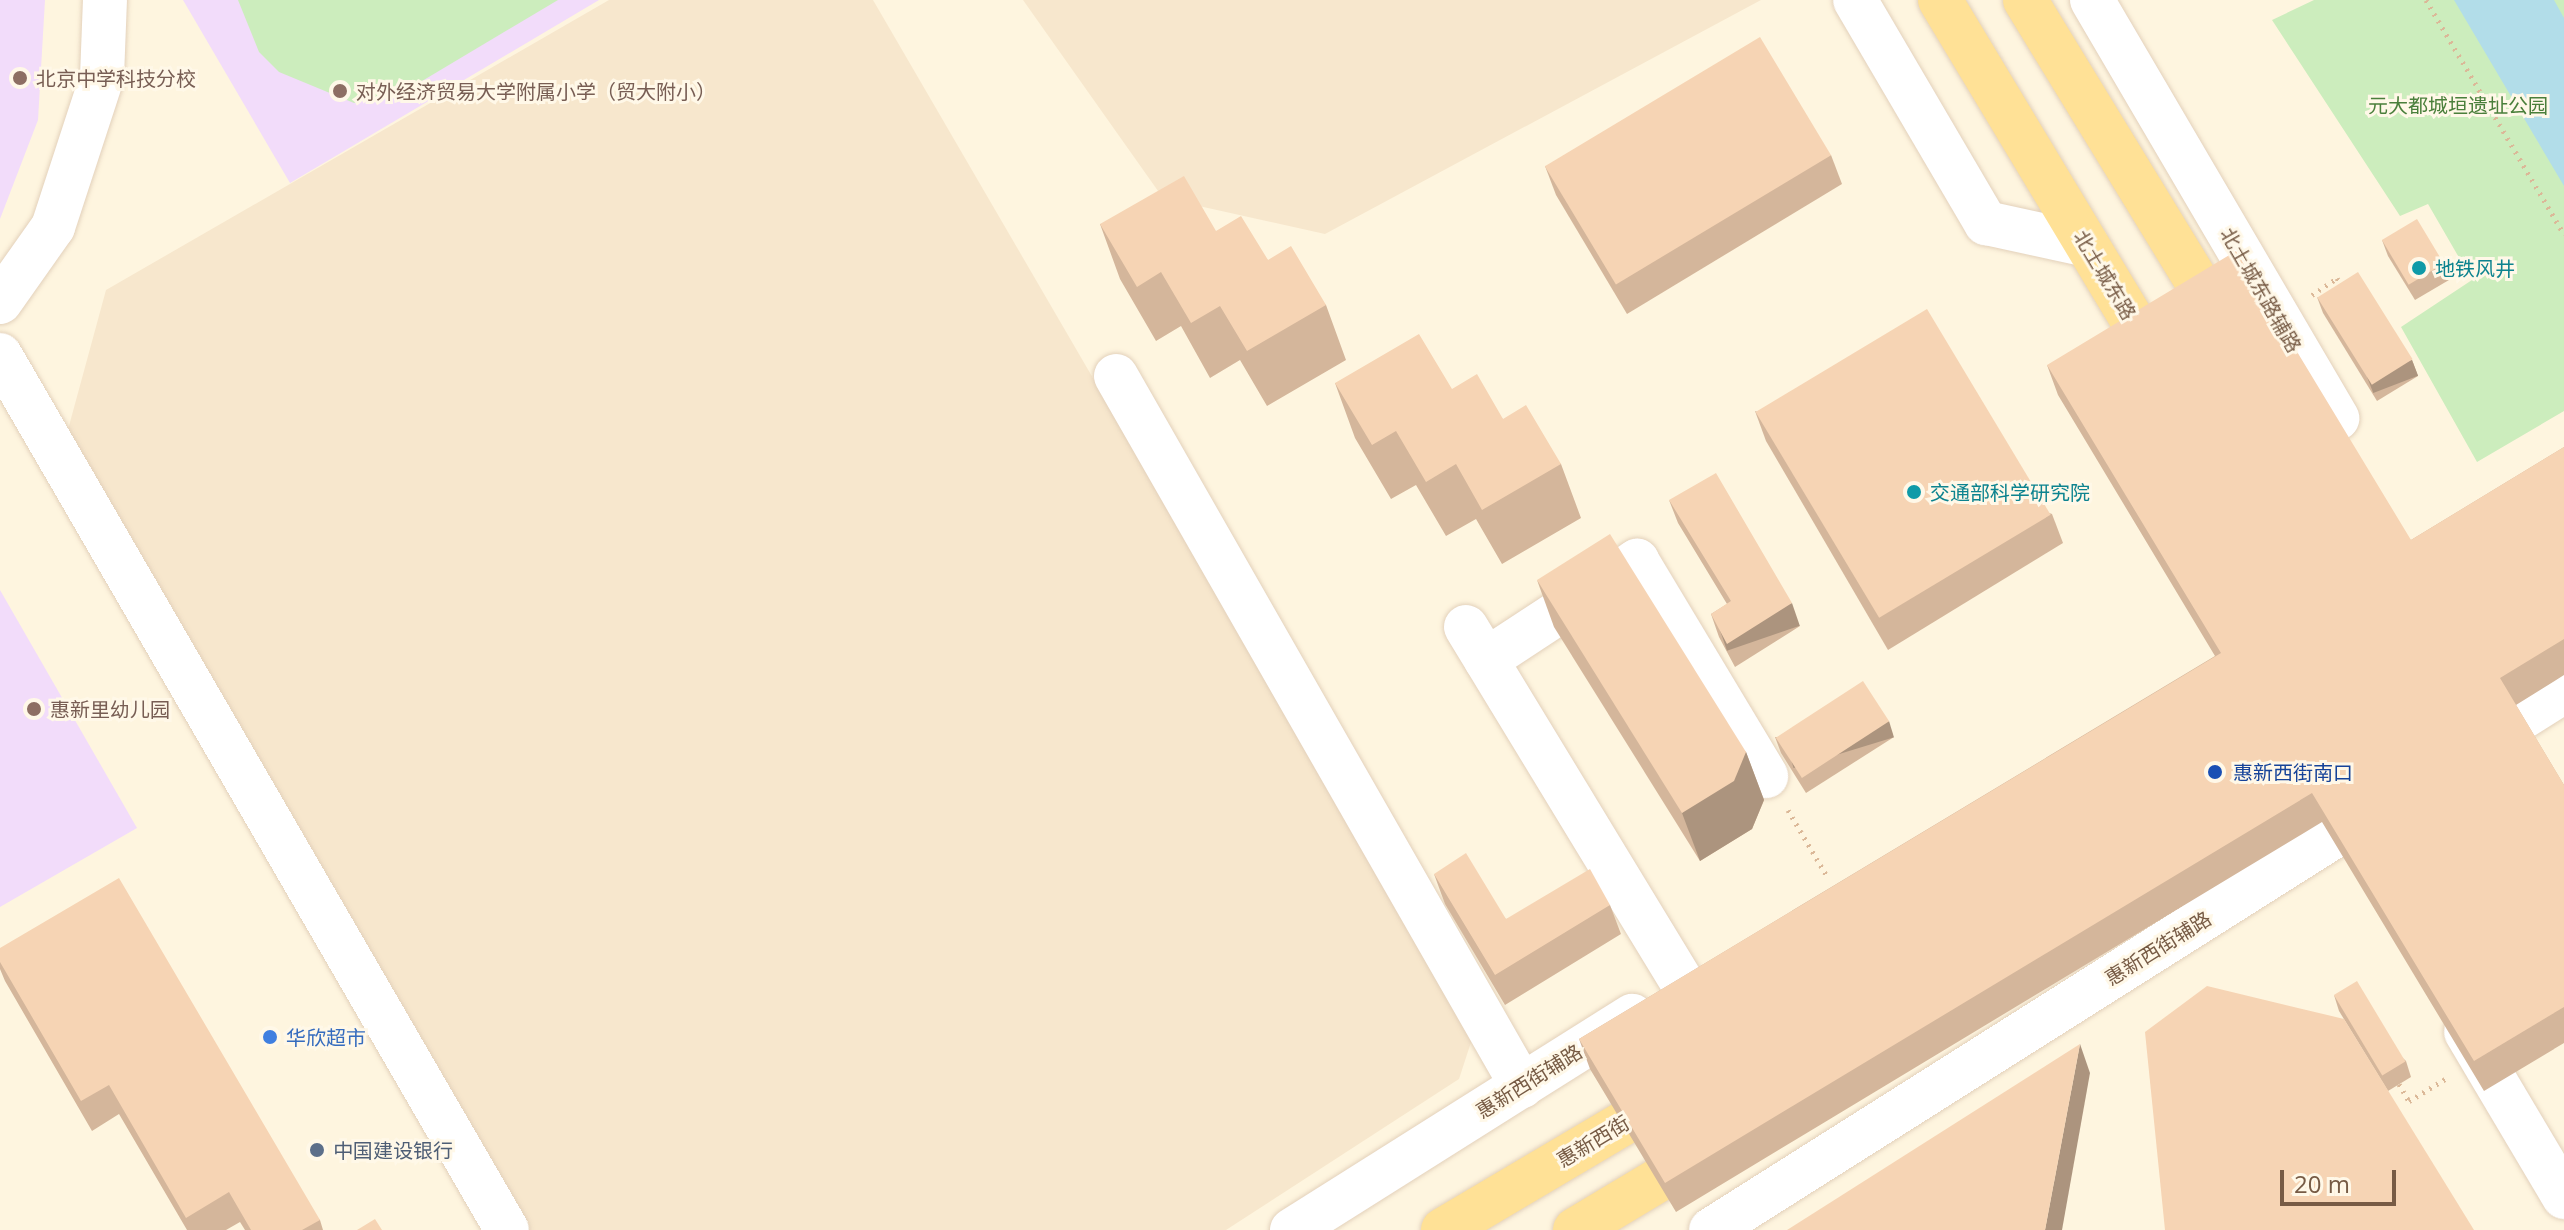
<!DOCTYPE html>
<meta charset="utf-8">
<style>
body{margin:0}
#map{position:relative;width:2564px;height:1230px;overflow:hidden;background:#fef5df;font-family:"Open Sans","Noto Sans SC",sans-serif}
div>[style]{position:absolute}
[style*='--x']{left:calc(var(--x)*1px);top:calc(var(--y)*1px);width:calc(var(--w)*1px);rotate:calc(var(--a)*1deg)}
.residential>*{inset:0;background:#f7e7cd}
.education>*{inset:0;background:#f2dcfa}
.green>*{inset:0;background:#ccedbd}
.water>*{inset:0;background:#b2dde9}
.path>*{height:5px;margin-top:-2.5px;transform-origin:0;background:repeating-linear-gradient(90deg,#dbb898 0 2px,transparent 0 8px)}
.roads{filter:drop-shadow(0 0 2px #e3d1bb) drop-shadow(0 0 2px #e3d1bb)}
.minor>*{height:44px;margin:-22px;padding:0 22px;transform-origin:22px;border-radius:22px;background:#fff}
.major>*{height:44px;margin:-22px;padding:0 22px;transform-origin:22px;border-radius:22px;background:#ffe196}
.wall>*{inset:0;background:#d4b69b}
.shaded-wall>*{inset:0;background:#ac947e;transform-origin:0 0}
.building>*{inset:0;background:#f6d4b4;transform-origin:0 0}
.dots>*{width:22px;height:22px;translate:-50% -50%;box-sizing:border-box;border:4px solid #fff8e8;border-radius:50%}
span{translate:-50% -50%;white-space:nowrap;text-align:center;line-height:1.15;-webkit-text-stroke:6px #fff8e8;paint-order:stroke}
.education-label{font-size:20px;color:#785e54}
.left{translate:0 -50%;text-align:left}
.park-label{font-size:20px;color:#4a7f3b}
.culture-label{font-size:20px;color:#0d838f}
.street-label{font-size:20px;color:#775b45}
.transit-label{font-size:20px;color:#164399}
.shop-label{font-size:20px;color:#366cbe}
.service-label{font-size:20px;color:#4e5e75}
.scale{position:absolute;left:2280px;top:1170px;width:116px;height:36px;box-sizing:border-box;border:4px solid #775b45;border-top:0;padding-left:10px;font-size:24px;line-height:28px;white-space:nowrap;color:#775b45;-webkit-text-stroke:6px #fff8e8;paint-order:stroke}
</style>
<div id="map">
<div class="residential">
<div style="clip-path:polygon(609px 0,873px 0,1474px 1033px,1459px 1079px,1226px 1230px,518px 1230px,63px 448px,106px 290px)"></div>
<div style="clip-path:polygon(1023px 0,1761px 0,1325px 234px,1163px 198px)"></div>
</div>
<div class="education">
<div style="clip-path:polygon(0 0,45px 0,38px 120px,0 219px)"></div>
<div style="clip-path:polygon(183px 0,599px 0,290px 183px)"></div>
<div style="clip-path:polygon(0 590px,137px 828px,0 907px)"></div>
</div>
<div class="green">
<div style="clip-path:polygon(238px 0,558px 0,407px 90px,354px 103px,279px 72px,259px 52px)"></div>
<div style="clip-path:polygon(2314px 0,2564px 0,2564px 411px,2477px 462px,2401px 327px,2472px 280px,2428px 204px,2400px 216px,2272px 20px)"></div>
</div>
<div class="water">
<div style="clip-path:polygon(2454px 0,2554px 0,2564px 18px,2564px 186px)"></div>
</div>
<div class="path">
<div style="--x:2426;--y:0;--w:272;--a:59.5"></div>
<div style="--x:2312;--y:295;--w:30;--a:-34"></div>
<div style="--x:2337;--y:278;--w:12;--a:59"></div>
<div style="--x:1788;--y:810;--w:79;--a:59.5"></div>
<div style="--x:2399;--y:1084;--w:20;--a:60"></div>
<div style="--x:2409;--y:1101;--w:44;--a:-31.2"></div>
</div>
<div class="roads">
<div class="minor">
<div style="--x:1855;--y:0;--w:259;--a:59.6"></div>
<div style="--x:1986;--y:223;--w:103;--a:12.3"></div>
<div style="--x:2092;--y:0;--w:485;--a:59.6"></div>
<div style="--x:0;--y:302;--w:92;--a:-54.8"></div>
<div style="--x:53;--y:227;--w:158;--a:-71.9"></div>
<div style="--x:102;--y:77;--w:77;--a:-87.8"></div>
<div style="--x:0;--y:355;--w:1011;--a:59.91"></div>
<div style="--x:1116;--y:376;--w:818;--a:60.24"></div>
<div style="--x:1466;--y:627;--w:418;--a:58.7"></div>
<div style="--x:1486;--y:660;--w:181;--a:-33.3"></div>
<div style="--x:1637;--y:561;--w:251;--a:59"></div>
<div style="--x:2474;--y:748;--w:107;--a:-32.3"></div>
<div style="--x:2466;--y:1032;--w:192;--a:59.3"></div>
<div style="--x:1292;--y:1230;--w:402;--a:-32.2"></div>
<div style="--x:1711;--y:1230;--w:794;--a:-32.29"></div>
</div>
<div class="major">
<div style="--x:1940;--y:0;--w:426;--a:59"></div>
<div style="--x:2025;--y:0;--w:382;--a:58.6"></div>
<div style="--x:1443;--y:1230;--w:269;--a:-30.6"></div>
<div style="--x:1575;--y:1230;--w:154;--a:-30.9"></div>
</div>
</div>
<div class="wall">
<div style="clip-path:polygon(1831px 155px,1842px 184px,1627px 314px,1556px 195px,1545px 166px)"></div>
<div style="clip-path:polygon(1100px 224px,1216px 231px,1268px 260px,1326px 305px,1346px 360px,1267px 406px,1240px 360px,1210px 378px,1181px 326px,1156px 341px,1120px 279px)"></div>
<div style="clip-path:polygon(2382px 240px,2444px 264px,2449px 280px,2415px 300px,2388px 256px)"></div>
<div style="clip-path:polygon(2317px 297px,2412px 360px,2418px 376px,2377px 401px,2323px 313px)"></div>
<div style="clip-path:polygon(2047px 365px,2411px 540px,2564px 447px,2564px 675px,2516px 705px,2564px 785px,2564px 1043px,2484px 1091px,2322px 822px,1676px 1212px,1590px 1069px,1579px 1039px,2215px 656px,2058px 395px)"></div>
<div style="clip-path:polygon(1335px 383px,1452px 389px,1503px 419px,1561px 464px,1581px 518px,1502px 564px,1476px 519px,1446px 536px,1416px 485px,1391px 499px,1355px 438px)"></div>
<div style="clip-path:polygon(1755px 411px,2052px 514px,2063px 543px,1888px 650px,1766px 441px)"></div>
<div style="clip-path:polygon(1669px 500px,1800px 626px,1735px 667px,1719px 637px,1711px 614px,1727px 604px,1678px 523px)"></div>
<div style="clip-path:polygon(1537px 580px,1746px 752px,1764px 800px,1752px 829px,1700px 861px,1554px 627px)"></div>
<div style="clip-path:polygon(1775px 737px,1894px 737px,1806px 793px,1781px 753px)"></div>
<div style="clip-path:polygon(1434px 874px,1506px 919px,1610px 905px,1621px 934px,1505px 1005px,1445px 904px)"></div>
<div style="clip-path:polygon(0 948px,320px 1220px,323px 1230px,245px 1230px,240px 1222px,226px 1230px,187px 1230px,119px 1114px,92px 1131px,5px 981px,0 969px)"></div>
<div style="clip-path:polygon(2334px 995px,2406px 1061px,2411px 1077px,2388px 1091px,2339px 1011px)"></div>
</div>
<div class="shaded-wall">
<div style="left:2412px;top:360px;width:17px;height:48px;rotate:69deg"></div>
<div style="left:1792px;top:603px;width:24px;height:77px;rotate:71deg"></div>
<div style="left:1889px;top:721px;width:17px;height:105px;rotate:73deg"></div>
<div style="clip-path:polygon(1746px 752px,1764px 800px,1752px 829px,1700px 861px,1682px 813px)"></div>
<div style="clip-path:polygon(2080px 1044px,2090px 1073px,2062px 1230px,2045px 1230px)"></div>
</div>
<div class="building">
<div style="left:1760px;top:37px;width:138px;height:251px;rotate:59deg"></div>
<div style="clip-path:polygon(1184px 176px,1216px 231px,1241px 216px,1268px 260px,1291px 246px,1326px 305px,1247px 351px,1220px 306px,1191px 323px,1161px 272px,1137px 287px,1100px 224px)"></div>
<div style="left:2417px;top:219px;width:52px;height:41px;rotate:59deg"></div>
<div style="clip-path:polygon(2236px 251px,2411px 540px,2564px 447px,2564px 639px,2500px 678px,2564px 785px,2564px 1007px,2474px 1061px,2312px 793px,1665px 1183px,1579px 1039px,2221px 653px,2047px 365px)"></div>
<div style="left:2358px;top:272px;width:103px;height:48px;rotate:58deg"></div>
<div style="left:1927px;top:309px;width:240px;height:200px;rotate:59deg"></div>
<div style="clip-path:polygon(1419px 334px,1452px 389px,1477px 374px,1503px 419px,1526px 405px,1561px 464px,1482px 510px,1456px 464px,1426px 482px,1396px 431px,1372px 445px,1335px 383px)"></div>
<div style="clip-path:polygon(1716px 473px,1792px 603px,1727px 644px,1711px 614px,1731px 601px,1669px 500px)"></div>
<div style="clip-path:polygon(1610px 534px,1746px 752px,1734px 781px,1682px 813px,1537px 580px)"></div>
<div style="left:1863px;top:681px;width:48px;height:104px;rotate:57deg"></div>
<div style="clip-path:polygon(1466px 853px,1506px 919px,1590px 869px,1610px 905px,1495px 975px,1434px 874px)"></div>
<div style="clip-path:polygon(119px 878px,320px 1220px,302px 1230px,251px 1230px,229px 1192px,186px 1218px,109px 1085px,81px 1101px,0 962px,0 948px)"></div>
<div style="left:2357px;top:981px;width:94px;height:27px;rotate:59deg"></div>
<div style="clip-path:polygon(2207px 986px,2344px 1019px,2474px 1230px,2165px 1230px,2145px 1032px)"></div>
<div style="clip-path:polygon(2080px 1044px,2045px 1230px,1787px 1230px)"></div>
<div style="clip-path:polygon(375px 1219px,382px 1230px,357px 1230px)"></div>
</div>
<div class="dots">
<div style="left:20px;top:78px;background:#8d6e63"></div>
<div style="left:340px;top:91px;background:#8d6e63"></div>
<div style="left:2419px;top:268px;background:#0f9aa8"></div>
<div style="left:1914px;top:492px;background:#0f9aa8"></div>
<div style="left:34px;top:709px;background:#8d6e63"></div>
<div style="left:2215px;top:772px;background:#1a4fb4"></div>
<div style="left:270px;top:1037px;background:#3f7fe0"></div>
<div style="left:317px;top:1150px;background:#5c6f8a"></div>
</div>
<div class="education-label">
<span class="left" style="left:36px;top:78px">北京中学科技分校</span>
<span class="left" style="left:356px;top:91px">对外经济贸易大学附属小学（贸大附小）</span>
<span class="left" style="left:50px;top:709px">惠新里幼儿园</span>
</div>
<div class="park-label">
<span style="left:2458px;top:105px">元大都城垣遗址公园</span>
</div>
<div class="culture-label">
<span class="left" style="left:2435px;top:268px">地铁风井</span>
<span class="left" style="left:1930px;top:492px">交通部科学研究院</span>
</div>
<div class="street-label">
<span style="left:2105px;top:275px;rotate:59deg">北土城东路</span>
<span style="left:2261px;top:290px;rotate:60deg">北土城东路辅路</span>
<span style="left:2158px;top:948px;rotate:-32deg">惠新西街辅路</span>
<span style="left:1529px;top:1081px;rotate:-32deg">惠新西街辅路</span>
<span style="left:1593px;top:1141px;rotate:-31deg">惠新西街</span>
</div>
<div class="transit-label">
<span class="left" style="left:2233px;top:772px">惠新西街南口</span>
</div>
<div class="shop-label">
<span class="left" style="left:286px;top:1037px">华欣超市</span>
</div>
<div class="service-label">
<span class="left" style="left:333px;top:1150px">中国建设银行</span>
</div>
<div class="scale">20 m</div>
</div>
